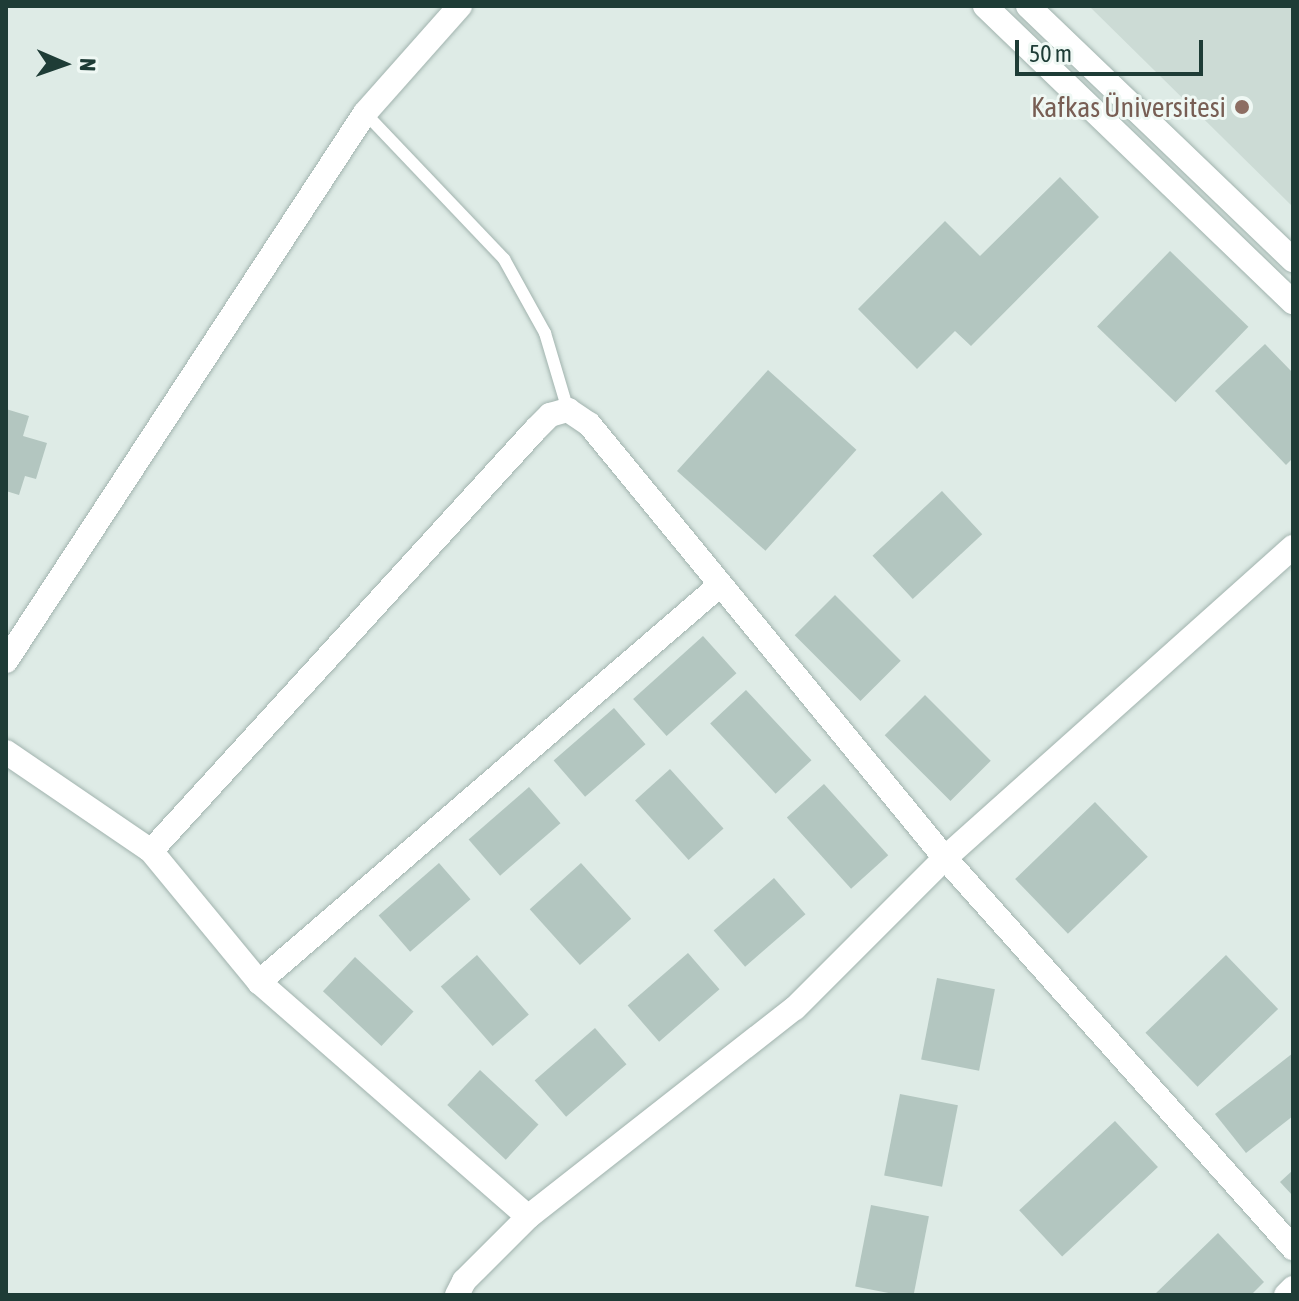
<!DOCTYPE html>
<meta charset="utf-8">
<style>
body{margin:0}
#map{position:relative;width:1299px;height:1301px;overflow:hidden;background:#deebe6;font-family:"Asap Condensed",sans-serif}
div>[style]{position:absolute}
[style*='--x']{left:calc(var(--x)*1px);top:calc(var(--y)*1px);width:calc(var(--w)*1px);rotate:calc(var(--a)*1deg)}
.built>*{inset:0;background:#ccdbd5}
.building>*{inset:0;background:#b3c6c0;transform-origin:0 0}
.roads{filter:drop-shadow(0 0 2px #a1b3ae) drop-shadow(0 0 2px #a1b3ae)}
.service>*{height:12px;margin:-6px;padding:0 6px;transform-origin:6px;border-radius:6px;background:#fff}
.minor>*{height:24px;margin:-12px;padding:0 12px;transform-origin:12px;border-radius:12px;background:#fff}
.tertiary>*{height:24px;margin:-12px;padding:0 12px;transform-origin:12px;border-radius:12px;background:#fff}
.dots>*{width:22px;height:22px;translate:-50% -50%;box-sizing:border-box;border:4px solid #eff8f4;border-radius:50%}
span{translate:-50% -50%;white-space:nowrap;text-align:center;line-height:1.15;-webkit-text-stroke:6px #eff8f4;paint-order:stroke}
.education-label{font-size:28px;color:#785e54}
.right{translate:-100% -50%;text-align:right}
.frame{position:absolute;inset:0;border:8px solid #1e3c36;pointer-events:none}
.north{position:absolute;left:24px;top:24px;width:80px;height:80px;-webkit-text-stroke:6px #eff8f4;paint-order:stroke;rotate:92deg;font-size:22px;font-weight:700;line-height:32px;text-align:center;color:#1e3c36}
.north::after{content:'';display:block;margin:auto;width:28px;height:36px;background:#1e3c36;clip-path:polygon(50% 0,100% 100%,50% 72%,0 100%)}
.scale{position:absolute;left:1015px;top:40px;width:188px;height:36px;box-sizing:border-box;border:4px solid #1e3c36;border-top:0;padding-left:10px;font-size:24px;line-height:28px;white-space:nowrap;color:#1e3c36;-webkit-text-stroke:6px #eff8f4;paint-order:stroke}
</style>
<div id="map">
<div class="built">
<div style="clip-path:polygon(1089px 6px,1293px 6px,1293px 207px)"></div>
</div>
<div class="building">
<div style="clip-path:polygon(1060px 177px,1099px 217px,971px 346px,955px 331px,917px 369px,858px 309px,945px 221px,980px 256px)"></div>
<div style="left:1170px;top:251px;width:109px;height:105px;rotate:44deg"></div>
<div style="clip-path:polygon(1265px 344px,1293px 373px,1293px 458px,1286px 465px,1215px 391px)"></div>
<div style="left:768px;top:370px;width:119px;height:136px;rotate:42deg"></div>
<div style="clip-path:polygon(6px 409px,29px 416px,23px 436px,47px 443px,36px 479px,25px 476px,19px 495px,6px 491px)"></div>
<div style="left:942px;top:491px;width:59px;height:95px;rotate:47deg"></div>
<div style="left:835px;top:595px;width:93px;height:57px;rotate:45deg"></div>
<div style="left:703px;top:636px;width:50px;height:94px;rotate:48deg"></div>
<div style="left:746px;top:690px;width:96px;height:49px;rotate:47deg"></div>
<div style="left:925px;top:695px;width:93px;height:57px;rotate:45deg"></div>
<div style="left:614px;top:708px;width:48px;height:80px;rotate:49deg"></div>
<div style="left:670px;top:769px;width:80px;height:47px;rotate:48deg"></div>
<div style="left:824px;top:784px;width:96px;height:50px;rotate:48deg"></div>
<div style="left:529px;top:787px;width:48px;height:80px;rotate:49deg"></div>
<div style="left:1095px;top:802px;width:76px;height:111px;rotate:46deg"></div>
<div style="left:439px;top:863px;width:48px;height:80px;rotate:49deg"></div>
<div style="left:581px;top:863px;width:75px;height:69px;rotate:48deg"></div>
<div style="left:774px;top:878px;width:48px;height:80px;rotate:49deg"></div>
<div style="left:688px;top:953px;width:48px;height:80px;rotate:49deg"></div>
<div style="left:477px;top:955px;width:79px;height:48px;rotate:49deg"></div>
<div style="left:1226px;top:955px;width:75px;height:112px;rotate:46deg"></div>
<div style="left:355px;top:957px;width:80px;height:47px;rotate:43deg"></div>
<div style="left:937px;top:978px;width:59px;height:83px;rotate:11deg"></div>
<div style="left:595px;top:1028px;width:48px;height:80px;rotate:49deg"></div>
<div style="clip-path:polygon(1293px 1053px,1293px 1116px,1246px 1153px,1215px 1114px)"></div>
<div style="left:480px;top:1070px;width:80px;height:48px;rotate:43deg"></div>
<div style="left:900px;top:1094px;width:59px;height:83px;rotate:11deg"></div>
<div style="left:1115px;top:1121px;width:63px;height:131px;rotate:47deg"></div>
<div style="clip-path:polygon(1293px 1170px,1293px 1196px,1280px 1182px)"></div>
<div style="left:871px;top:1205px;width:59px;height:83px;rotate:11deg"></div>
<div style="clip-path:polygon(1218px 1233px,1264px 1282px,1251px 1295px,1154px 1295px)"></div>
</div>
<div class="roads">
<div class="service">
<div style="--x:365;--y:113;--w:202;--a:46.4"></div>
<div style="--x:504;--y:259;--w:85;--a:61"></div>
<div style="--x:545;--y:333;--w:80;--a:73.4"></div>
</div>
<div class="minor">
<div style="--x:6;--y:661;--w:655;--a:-56.77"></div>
<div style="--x:365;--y:113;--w:143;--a:-48.4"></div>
<div style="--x:6;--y:752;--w:176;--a:34.3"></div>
<div style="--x:151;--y:851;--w:170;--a:50.5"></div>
<div style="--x:259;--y:982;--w:357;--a:41.1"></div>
<div style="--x:528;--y:1217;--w:339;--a:-38.1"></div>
<div style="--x:795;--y:1008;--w:212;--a:-45"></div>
<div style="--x:945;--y:858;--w:467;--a:-41.8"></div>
<div style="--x:151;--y:851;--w:571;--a:-47.63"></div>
<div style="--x:536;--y:429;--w:20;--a:-45"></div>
<div style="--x:550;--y:415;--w:19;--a:-16"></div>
<div style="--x:568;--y:410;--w:25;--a:34"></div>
<div style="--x:589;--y:424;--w:561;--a:50.64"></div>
<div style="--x:945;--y:858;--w:523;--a:48.26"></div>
<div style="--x:259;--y:982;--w:608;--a:-40.73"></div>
<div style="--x:457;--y:1295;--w:16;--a:-63"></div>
<div style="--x:464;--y:1281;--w:91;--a:-45"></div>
<div style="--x:1286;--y:1295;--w:10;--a:-45"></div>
</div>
<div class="tertiary">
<div style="--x:985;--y:6;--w:427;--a:43.9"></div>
<div style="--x:1028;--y:6;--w:367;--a:43.8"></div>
</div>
</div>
<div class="dots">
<div style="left:1242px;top:107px;background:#8d6e63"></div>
</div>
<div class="education-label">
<span class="right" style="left:1226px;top:107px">Kafkas Üniversitesi</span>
</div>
<div class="frame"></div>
<div class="north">N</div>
<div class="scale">50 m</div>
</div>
